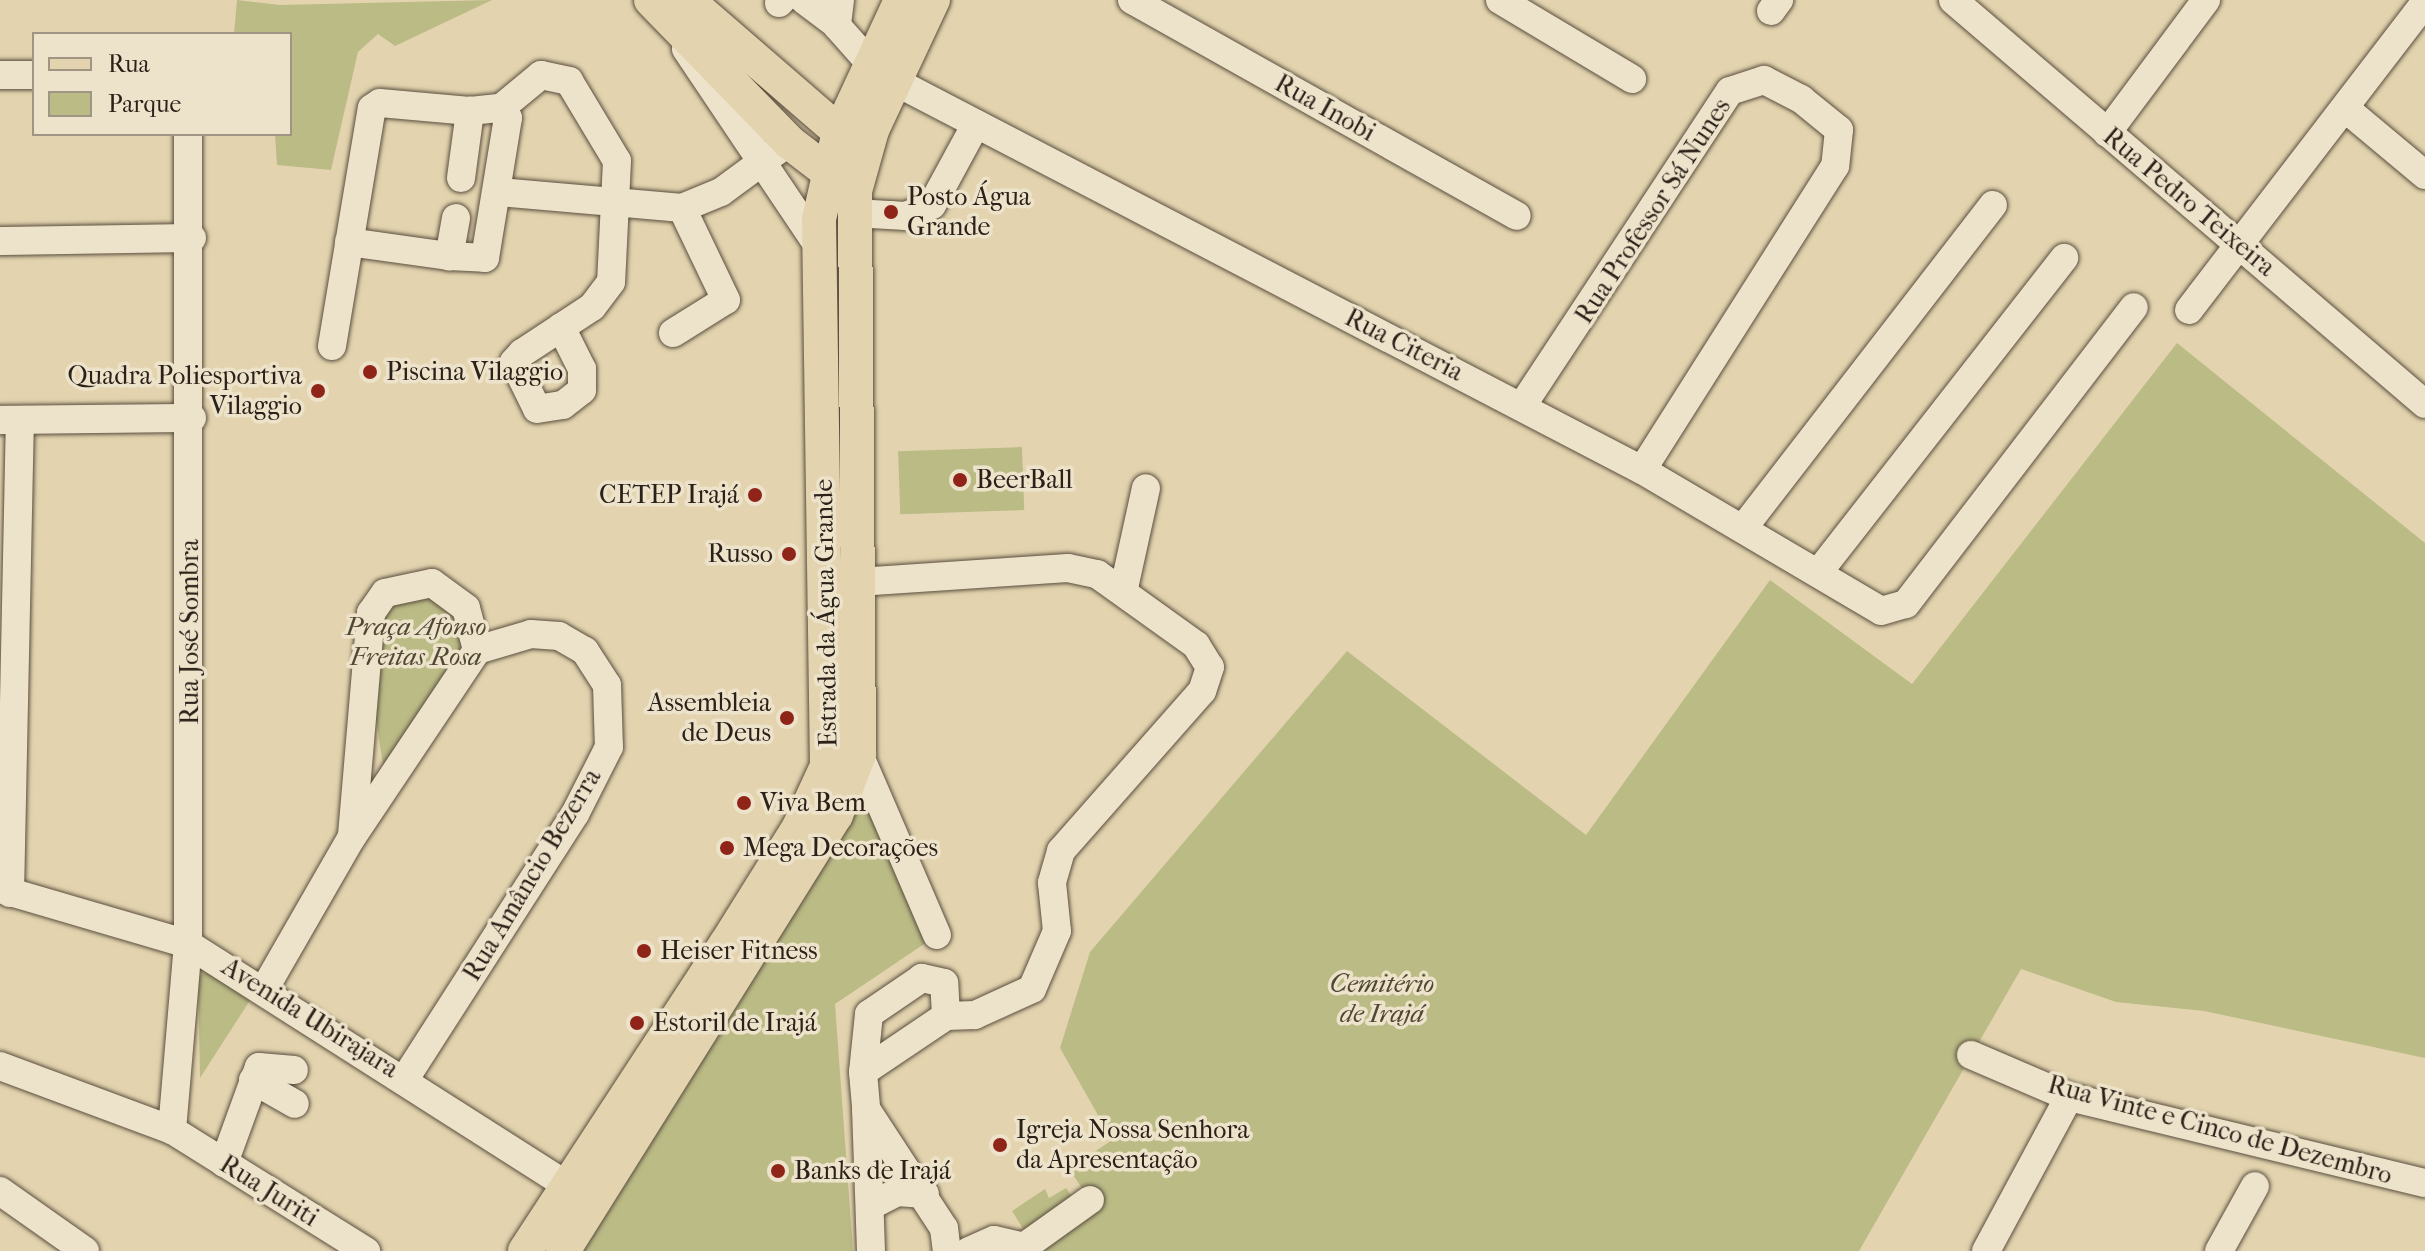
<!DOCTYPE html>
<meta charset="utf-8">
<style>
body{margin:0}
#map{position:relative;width:2425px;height:1251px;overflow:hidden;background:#e3d4af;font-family:"IM FELL French Canon",serif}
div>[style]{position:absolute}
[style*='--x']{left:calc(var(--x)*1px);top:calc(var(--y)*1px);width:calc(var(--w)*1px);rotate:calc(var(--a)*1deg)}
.green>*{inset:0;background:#bbbb86;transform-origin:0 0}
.roads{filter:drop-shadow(0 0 2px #5a4e3e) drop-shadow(0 0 2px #5a4e3e)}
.minor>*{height:28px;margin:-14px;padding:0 14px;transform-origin:14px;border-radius:14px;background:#ede3cb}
.major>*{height:34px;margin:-17px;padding:0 17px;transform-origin:17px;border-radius:17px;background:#e3d4af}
.dots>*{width:22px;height:22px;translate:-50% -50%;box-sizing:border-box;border:4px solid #ede3cb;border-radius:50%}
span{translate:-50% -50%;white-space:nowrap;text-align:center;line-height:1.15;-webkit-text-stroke:7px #ede3cb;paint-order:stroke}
.street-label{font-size:26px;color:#2c2119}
.poi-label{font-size:26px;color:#2c2119}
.left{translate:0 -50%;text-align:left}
.right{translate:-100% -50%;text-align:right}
.park-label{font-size:26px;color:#504834;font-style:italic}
.legend{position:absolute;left:32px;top:32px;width:260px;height:104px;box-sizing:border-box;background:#ede3cb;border:2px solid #a09584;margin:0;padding:10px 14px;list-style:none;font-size:24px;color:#2c2119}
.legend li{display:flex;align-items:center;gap:16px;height:40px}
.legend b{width:40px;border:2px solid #a09584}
</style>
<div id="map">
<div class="green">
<div style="clip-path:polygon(237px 0,280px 5px,492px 0,395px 46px,378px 34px,358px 52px,331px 170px,277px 165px,275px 134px,290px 134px,290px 34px,234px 34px)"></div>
<div style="clip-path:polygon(2177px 343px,2425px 543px,2425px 1058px,2204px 1011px,2116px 1002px,2021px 969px,1859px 1251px,1045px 1251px,1039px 1240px,1090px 1200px,1069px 1169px,1112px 1140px,1060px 1048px,1090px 952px,1347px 651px,1586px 835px,1770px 580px,1912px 684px)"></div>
<div style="left:1022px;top:447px;width:63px;height:124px;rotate:88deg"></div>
<div style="clip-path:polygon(416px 593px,446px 602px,459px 622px,461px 649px,383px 765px,368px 666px,376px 628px,391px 606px)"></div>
<div style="clip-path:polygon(861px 760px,933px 938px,835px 1004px,853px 1251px,565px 1251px)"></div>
<div style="clip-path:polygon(220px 967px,256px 991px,200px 1078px,198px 976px)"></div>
<div style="clip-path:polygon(1066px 1188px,1077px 1204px,1027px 1235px,1012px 1211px,1045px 1189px,1049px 1198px)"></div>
</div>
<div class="roads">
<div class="minor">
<div style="--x:804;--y:0;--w:40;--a:37"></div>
<div style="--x:840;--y:0;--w:26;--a:97"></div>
<div style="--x:837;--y:26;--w:50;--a:48.3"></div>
<div style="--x:1132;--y:0;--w:441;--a:29.3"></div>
<div style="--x:1500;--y:0;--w:154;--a:30.9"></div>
<div style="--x:1953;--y:0;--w:621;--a:40.56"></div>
<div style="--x:779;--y:3;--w:4;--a:-45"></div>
<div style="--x:1771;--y:11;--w:14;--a:-54"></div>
<div style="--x:686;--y:49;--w:239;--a:56.1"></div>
<div style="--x:0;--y:75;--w:34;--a:0"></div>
<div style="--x:894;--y:81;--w:843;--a:27.48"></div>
<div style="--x:1642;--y:470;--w:277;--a:30.5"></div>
<div style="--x:1881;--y:611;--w:26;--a:-16"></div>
<div style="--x:1906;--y:604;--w:374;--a:-52.5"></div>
<div style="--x:2346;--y:109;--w:103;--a:39.9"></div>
<div style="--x:2107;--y:133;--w:166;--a:-53.3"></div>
<div style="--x:461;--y:178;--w:68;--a:-82.3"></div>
<div style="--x:470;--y:111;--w:31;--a:-6"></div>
<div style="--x:501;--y:108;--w:52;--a:-39.5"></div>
<div style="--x:541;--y:75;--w:29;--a:12"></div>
<div style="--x:569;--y:81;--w:93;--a:59"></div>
<div style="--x:617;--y:161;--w:121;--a:92.8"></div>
<div style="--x:611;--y:282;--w:31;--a:127"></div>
<div style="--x:592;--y:307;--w:84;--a:146.7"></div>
<div style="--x:522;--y:353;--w:12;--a:132"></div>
<div style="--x:514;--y:362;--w:52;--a:63.9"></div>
<div style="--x:537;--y:409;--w:26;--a:-9"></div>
<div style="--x:563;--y:405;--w:24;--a:-38"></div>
<div style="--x:582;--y:390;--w:21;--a:-90"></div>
<div style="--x:582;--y:369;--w:47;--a:-116.6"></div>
<div style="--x:499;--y:192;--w:184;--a:5"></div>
<div style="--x:682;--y:208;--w:42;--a:-22.3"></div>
<div style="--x:721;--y:192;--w:84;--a:-36.3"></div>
<div style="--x:854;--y:213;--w:52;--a:3.3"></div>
<div style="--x:906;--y:216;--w:28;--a:-23"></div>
<div style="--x:932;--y:205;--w:92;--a:-61.5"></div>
<div style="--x:456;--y:218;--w:39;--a:100"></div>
<div style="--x:449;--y:256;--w:36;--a:3"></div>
<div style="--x:485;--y:258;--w:142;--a:-80.7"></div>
<div style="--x:508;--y:118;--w:12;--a:-125"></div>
<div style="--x:0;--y:241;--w:192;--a:-0.9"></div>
<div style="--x:349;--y:242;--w:101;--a:8"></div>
<div style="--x:2189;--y:310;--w:388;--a:-52.5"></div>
<div style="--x:673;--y:333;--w:62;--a:-31.9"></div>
<div style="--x:726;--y:300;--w:102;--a:-115.6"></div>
<div style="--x:332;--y:346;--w:241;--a:-80.5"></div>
<div style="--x:372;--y:108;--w:9;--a:-32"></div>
<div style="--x:380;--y:103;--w:90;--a:5.1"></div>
<div style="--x:1522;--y:406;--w:377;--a:-56.6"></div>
<div style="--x:1730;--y:91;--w:36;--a:-18"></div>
<div style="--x:1764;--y:80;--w:42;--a:27.2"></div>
<div style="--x:1801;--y:99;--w:49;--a:39.2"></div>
<div style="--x:1839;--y:130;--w:36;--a:96"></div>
<div style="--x:1835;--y:166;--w:360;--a:122.4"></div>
<div style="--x:0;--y:420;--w:192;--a:-0.6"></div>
<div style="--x:1744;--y:527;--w:407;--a:-52.3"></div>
<div style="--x:1818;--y:573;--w:400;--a:-52"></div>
<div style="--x:858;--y:582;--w:210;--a:-3.8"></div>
<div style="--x:1068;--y:568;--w:30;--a:12"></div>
<div style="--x:1097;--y:574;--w:122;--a:35.6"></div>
<div style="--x:1196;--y:645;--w:26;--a:58"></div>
<div style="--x:1210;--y:667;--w:25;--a:108"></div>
<div style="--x:1202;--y:691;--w:213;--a:131.4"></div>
<div style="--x:1061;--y:851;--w:33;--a:106"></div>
<div style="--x:1052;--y:883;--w:48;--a:84.1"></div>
<div style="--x:1057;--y:931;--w:63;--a:113.3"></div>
<div style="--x:1032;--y:989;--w:63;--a:155.5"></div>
<div style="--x:975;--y:1015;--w:29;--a:178"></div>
<div style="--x:1124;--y:588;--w:102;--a:-77.6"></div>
<div style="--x:859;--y:754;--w:197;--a:66.7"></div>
<div style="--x:352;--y:835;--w:223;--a:-85.1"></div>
<div style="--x:371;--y:613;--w:24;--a:-55"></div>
<div style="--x:385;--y:593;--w:48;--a:-12"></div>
<div style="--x:432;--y:583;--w:42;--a:36.3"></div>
<div style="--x:466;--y:608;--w:43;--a:75.3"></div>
<div style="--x:0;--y:889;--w:196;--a:16.3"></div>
<div style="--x:188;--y:944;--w:469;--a:32.5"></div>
<div style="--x:10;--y:893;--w:472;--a:-88.8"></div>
<div style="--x:265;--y:988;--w:174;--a:-60.1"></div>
<div style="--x:352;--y:837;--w:225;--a:-56.2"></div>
<div style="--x:477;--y:650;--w:56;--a:-16.5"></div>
<div style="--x:531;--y:634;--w:28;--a:4"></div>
<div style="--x:559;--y:636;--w:30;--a:30"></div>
<div style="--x:585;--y:651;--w:40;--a:57.1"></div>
<div style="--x:607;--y:685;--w:62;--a:88.2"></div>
<div style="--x:609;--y:747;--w:75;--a:116.9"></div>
<div style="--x:575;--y:814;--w:313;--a:122.7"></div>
<div style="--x:1971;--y:1055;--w:107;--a:23.2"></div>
<div style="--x:2069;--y:1097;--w:366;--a:13.6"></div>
<div style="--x:0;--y:1066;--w:184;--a:20.4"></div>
<div style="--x:172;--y:1130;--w:229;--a:32"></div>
<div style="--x:863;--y:1072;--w:100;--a:-34"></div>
<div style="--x:946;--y:1016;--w:33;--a:-93"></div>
<div style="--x:944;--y:983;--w:23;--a:-167"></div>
<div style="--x:922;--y:978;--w:64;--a:145.8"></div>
<div style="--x:869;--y:1014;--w:58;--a:95.9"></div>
<div style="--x:863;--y:1072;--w:37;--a:85"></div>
<div style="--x:253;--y:1080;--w:48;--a:29.7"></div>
<div style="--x:172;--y:1130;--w:187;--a:-85.1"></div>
<div style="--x:188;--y:944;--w:810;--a:-90"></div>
<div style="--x:224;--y:1163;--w:102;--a:-70"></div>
<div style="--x:259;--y:1067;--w:35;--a:5"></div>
<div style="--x:0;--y:1191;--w:104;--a:35.2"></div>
<div style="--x:870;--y:1206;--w:30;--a:-27"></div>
<div style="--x:897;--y:1192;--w:28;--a:4"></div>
<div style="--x:871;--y:1251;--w:142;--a:-92"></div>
<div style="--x:866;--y:1109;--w:142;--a:56.8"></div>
<div style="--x:944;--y:1228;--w:23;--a:83"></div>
<div style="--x:969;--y:1251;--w:27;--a:-24"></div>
<div style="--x:994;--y:1240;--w:31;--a:13"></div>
<div style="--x:1024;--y:1247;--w:81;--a:-35.5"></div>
<div style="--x:1986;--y:1251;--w:175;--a:-61.7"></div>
<div style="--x:2219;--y:1251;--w:74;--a:-61"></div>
</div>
<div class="major">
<div style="--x:651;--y:0;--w:198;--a:45.8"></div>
<div style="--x:789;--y:142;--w:69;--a:37.4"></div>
<div style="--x:687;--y:0;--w:225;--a:40.9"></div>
<div style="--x:525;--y:1251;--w:367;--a:-56.8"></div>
<div style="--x:726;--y:944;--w:138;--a:-58"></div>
<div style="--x:799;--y:827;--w:67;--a:-65.3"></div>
<div style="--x:827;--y:766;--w:547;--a:-90.84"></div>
<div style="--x:819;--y:219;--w:85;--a:-77.1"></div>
<div style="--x:838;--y:136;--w:150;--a:-65.1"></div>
<div style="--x:563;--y:1251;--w:514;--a:-57.95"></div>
<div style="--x:836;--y:815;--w:65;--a:-69.3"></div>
<div style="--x:859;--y:754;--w:563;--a:-90.41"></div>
<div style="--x:855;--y:191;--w:63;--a:-74.4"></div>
<div style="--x:872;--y:130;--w:144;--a:-64.9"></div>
</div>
</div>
<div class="dots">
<div style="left:891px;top:212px;background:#8f2418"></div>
<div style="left:370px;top:372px;background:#8f2418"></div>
<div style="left:318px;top:391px;background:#8f2418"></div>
<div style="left:960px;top:480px;background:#8f2418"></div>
<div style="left:755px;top:495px;background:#8f2418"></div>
<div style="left:789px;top:554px;background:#8f2418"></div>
<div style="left:787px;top:718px;background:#8f2418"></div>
<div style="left:744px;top:803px;background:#8f2418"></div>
<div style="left:727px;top:848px;background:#8f2418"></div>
<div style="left:644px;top:951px;background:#8f2418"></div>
<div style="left:637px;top:1023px;background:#8f2418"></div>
<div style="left:1000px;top:1145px;background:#8f2418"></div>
<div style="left:778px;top:1171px;background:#8f2418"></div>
</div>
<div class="street-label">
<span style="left:1325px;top:108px;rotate:29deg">Rua Inobi</span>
<span style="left:2189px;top:202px;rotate:40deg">Rua Pedro Teixeira</span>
<span style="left:1653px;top:211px;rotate:-57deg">Rua Professor Sá Nunes</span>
<span style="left:1404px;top:345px;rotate:27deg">Rua Citeria</span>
<span style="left:826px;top:613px;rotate:-91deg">Estrada da Água Grande</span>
<span style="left:190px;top:632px;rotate:-90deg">Rua José Sombra</span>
<span style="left:532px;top:875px;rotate:-59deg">Rua Amâncio Bezerra</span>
<span style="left:310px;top:1018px;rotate:32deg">Avenida Ubirajara</span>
<span style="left:2220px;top:1130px;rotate:15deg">Rua Vinte e Cinco de Dezembro</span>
<span style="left:269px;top:1191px;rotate:32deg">Rua Juriti</span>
</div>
<div class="poi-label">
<span class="left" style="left:907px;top:212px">Posto Água<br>Grande</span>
<span class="left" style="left:386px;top:372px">Piscina Vilaggio</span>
<span class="right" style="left:302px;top:391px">Quadra Poliesportiva<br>Vilaggio</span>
<span class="left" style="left:976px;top:480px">BeerBall</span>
<span class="right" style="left:739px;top:495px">CETEP Irajá</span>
<span class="right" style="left:773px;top:554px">Russo</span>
<span class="right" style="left:771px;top:718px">Assembleia<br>de Deus</span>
<span class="left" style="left:760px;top:803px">Viva Bem</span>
<span class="left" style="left:743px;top:848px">Mega Decorações</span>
<span class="left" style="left:660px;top:951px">Heiser Fitness</span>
<span class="left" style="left:653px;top:1023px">Estoril de Irajá</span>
<span class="left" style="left:1016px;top:1145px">Igreja Nossa Senhora<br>da Apresentação</span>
<span class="left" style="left:794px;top:1171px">Banks de Irajá</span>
</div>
<div class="park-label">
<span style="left:416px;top:642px">Praça Afonso<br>Freitas Rosa</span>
<span style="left:1382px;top:999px">Cemitério<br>de Irajá</span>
</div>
<ul class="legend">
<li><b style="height:10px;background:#e3d4af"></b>Rua</li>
<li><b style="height:22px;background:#bbbb86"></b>Parque</li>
</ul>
</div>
